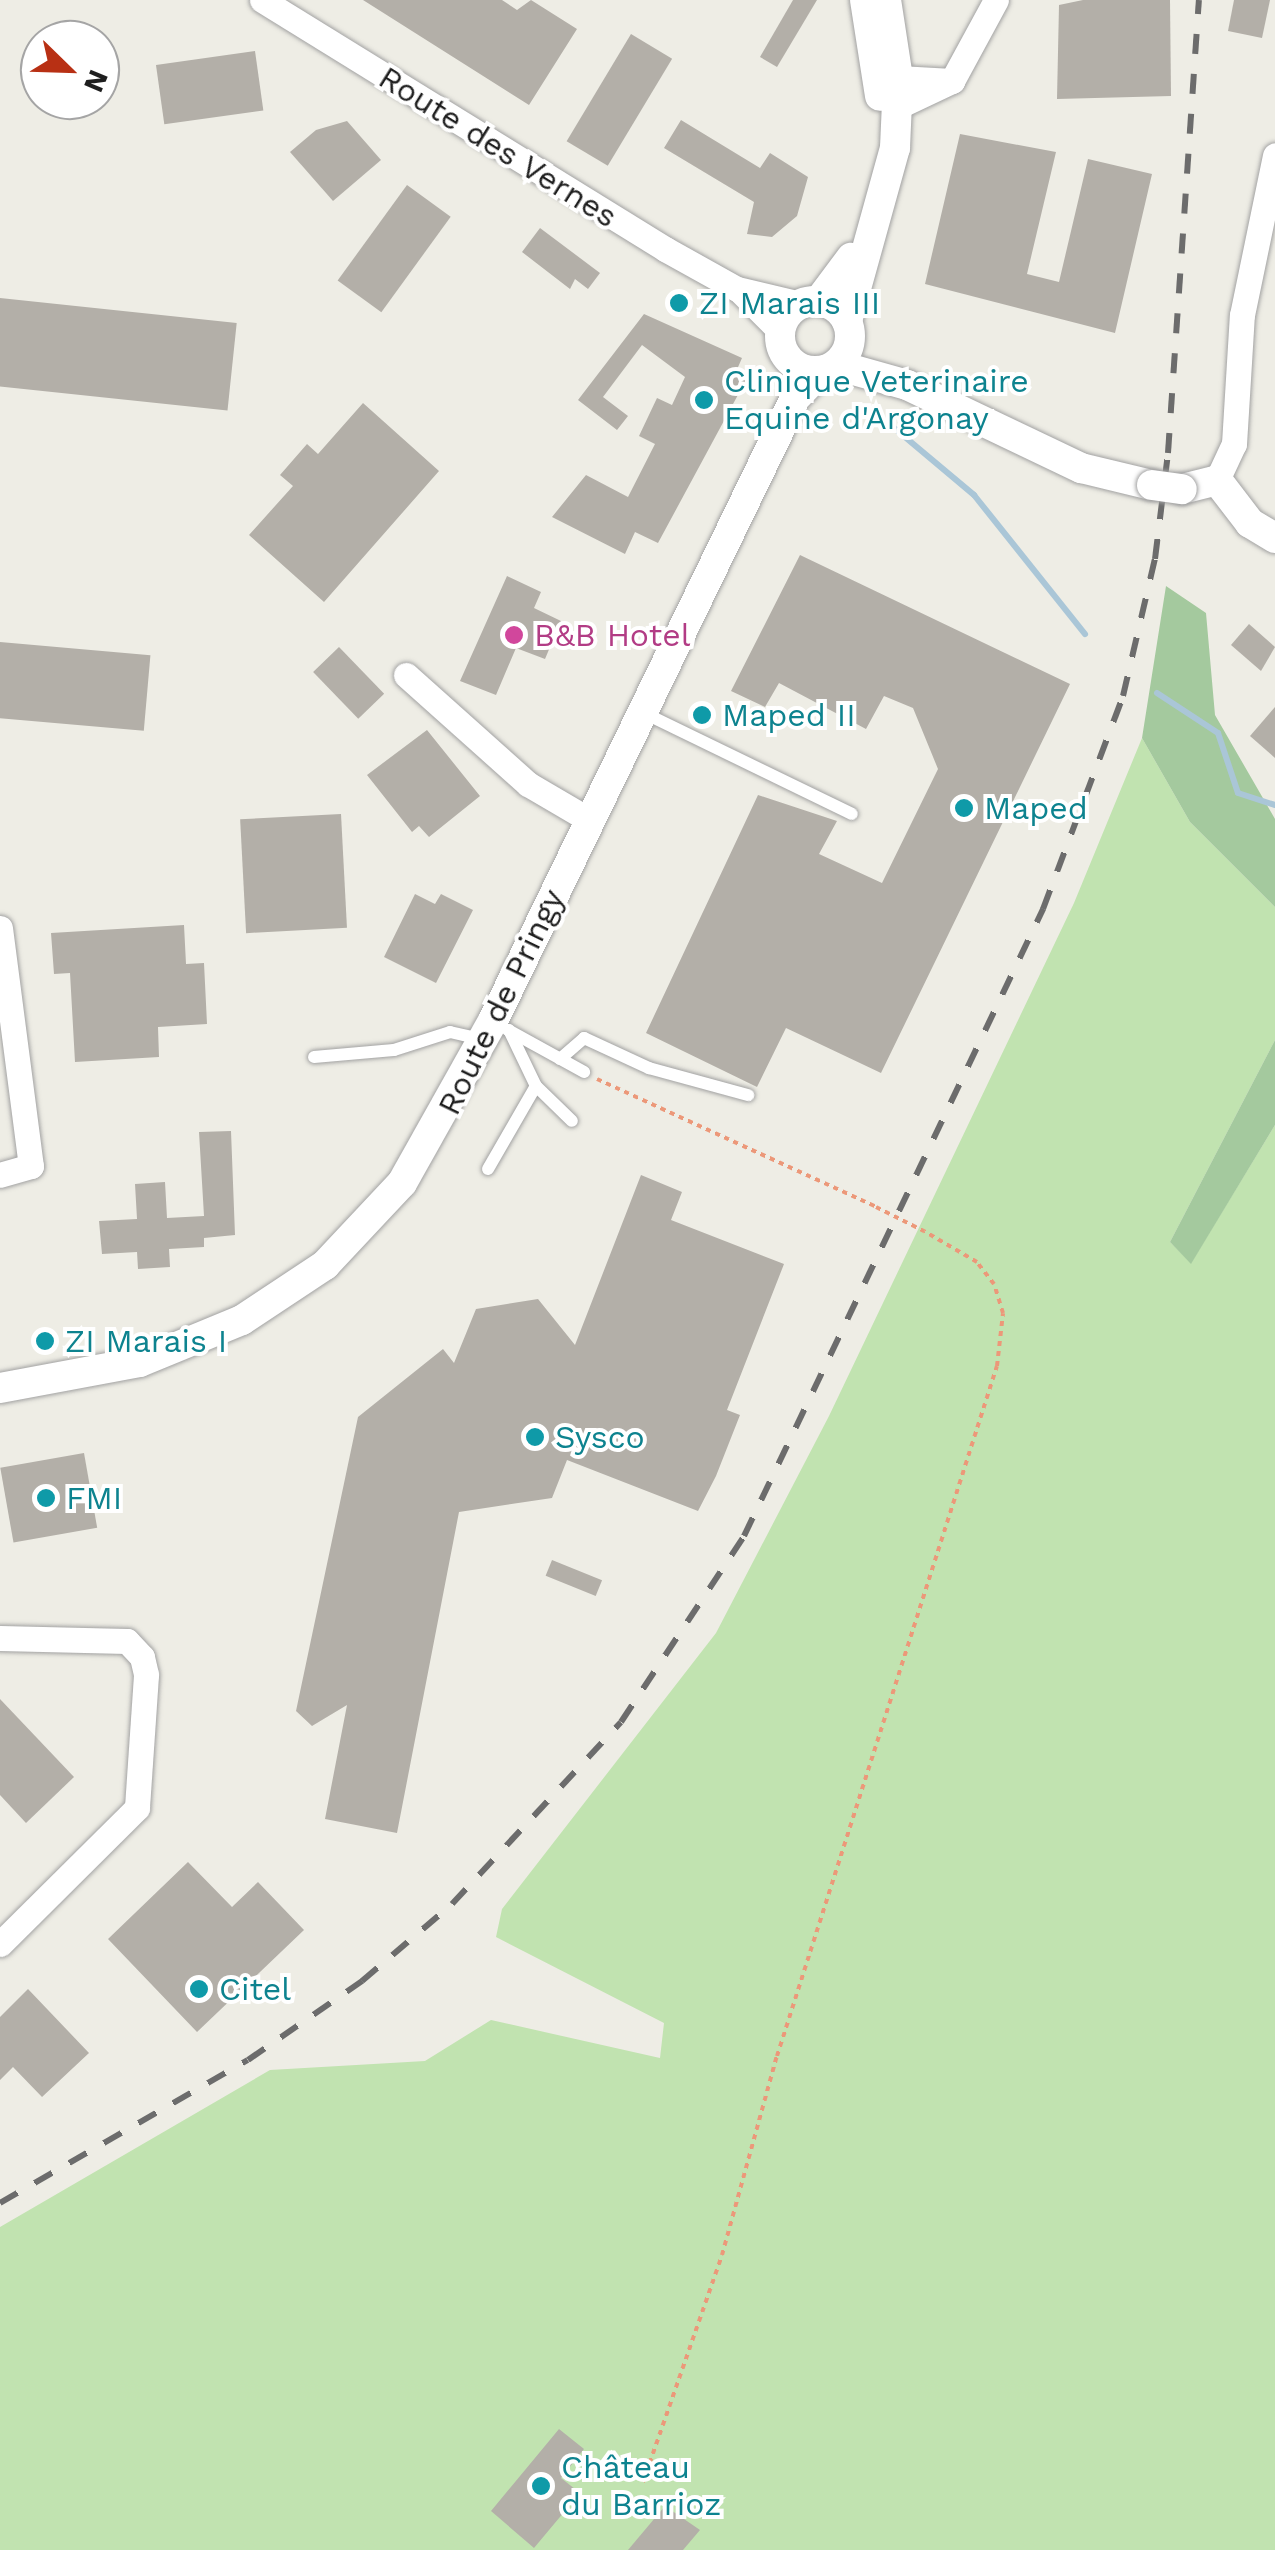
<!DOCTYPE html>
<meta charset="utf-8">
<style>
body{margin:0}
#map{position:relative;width:1275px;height:2550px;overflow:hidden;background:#eeede5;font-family:"Work Sans",sans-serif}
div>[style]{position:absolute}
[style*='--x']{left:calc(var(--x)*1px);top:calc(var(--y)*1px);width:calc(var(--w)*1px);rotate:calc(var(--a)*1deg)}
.grass>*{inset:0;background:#c1e3b0}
.forest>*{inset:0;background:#a4c99e}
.stream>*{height:6px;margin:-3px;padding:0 3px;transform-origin:3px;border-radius:3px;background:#aac6d7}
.building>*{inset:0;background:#b3afa8;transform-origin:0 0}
.path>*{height:4px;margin-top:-2px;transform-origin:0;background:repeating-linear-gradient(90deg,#ec9879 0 5px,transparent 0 10px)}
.roads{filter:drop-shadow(0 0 2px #a2a2a2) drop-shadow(0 0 2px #a2a2a2)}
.service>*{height:12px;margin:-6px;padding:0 6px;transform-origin:6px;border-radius:6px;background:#fff}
.minor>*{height:25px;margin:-12.5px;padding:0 12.5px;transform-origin:12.5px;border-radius:12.5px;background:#fff}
.tertiary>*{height:30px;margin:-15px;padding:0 15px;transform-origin:15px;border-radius:15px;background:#fff}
.tertiary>.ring{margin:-15px;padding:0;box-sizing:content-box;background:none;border:30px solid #fff;border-radius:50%}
.rail>*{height:6px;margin-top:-3px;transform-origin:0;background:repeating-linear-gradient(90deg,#6c6c6c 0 20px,transparent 0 40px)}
.path-bridge>*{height:4px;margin-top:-2px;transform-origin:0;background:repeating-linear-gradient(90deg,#ec9879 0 5px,transparent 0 10px)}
.bridges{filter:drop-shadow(0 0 2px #a2a2a2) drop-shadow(0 0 2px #a2a2a2)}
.tertiary-bridge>*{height:30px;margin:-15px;padding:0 15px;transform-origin:15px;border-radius:15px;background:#fff}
.dots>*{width:28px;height:28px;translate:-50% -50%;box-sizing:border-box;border:5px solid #fff;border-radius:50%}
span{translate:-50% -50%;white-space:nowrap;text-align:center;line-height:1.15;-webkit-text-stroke:8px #fff;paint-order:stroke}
.street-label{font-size:32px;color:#1e1e1e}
.culture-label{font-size:32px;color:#0d838f}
.left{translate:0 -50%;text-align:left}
.hotel-label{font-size:32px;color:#b23c85}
.north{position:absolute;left:20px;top:20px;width:100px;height:100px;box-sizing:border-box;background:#fff;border:2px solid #a5a5a5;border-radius:50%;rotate:113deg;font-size:28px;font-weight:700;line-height:40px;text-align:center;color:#1e1e1e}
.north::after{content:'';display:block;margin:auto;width:35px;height:45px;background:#b83014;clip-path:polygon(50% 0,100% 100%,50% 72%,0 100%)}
</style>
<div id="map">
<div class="grass">
<div style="clip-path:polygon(1142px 738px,1190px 822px,1275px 907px,1275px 1040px,1170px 1242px,1191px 1263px,1275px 1125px,1275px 2550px,0 2550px,0 2227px,270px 2070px,425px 2061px,491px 2020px,660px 2058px,664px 2023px,496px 1937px,502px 1909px,716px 1633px,829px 1416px,1074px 903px)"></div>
</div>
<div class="forest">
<div style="clip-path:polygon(1166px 586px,1206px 613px,1215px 715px,1275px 819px,1275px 907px,1190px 822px,1142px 738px)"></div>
<div style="clip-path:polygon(1275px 1040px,1275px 1125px,1191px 1264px,1170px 1242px)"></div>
</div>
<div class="stream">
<div style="--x:893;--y:427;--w:106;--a:40"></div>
<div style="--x:974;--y:495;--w:178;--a:51.4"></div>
<div style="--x:1157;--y:693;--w:73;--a:33.3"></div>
<div style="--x:1218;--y:733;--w:63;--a:71.6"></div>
<div style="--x:1238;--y:793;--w:39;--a:18"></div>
</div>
<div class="building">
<div style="clip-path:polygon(363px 0,502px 0,517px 10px,531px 0,577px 29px,529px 105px)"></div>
<div style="clip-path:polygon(793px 0,817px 0,777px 67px,760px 57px)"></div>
<div style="clip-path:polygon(1083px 0,1170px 0,1171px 96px,1057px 99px,1059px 5px)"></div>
<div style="clip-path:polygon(1234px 0,1270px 0,1262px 38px,1228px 31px)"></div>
<div style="left:631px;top:34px;width:48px;height:125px;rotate:31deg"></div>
<div style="left:255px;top:51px;width:60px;height:100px;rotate:82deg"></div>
<div style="clip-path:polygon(681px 120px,760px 168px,770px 153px,808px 177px,797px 216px,772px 237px,747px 234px,754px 202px,664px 148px)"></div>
<div style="clip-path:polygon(347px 121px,381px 160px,333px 201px,290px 152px,316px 130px)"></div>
<div style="clip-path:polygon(960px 134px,1056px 152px,1027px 274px,1059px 282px,1088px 159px,1152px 174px,1115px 333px,925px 284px)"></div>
<div style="left:407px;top:185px;width:54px;height:118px;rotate:36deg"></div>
<div style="clip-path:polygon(540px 228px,600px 273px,588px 289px,575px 279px,570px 289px,522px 252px)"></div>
<div style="left:0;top:298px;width:238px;height:88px;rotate:6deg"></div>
<div style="clip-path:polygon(644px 314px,742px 358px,735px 374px,746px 380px,658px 543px,635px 532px,625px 554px,552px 517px,586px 475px,628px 497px,655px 444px,639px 436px,657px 398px,672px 405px,685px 377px,642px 345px,603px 397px,628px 416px,617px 430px,578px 400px)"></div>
<div style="clip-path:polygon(363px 403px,439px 471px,324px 602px,249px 535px,293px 486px,280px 475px,307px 444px,318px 454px)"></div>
<div style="clip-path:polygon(800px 555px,1070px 684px,881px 1073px,786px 1028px,757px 1087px,646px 1033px,758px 795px,837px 821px,819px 854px,882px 883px,938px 769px,913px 708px,884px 696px,866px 729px,779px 683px,765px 707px,731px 691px)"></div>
<div style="clip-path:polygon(507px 576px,541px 592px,534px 608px,561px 621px,545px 659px,516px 648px,496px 695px,460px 681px)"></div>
<div style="clip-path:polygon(1249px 624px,1275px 647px,1261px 671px,1231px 645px)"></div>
<div style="left:0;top:642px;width:151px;height:76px;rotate:5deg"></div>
<div style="left:339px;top:647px;width:65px;height:36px;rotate:46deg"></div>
<div style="clip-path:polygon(1275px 707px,1275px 758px,1250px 736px)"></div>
<div style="clip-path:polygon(427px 730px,480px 796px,429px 837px,419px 826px,412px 832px,367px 775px)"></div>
<div style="left:341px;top:814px;width:114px;height:101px;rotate:87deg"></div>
<div style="clip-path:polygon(415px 894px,435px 904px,441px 894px,473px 910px,436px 983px,384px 957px)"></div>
<div style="clip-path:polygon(184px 925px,186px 964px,204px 963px,207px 1024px,158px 1027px,159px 1057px,75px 1062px,70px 973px,54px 974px,51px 933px)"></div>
<div style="clip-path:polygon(231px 1131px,235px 1235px,204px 1238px,204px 1247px,169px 1249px,170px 1267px,138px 1269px,137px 1252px,102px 1254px,99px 1221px,137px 1219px,135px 1184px,165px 1182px,167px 1218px,204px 1216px,199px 1132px)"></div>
<div style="clip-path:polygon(641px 1175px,682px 1192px,671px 1220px,784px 1264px,727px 1410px,740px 1415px,716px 1476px,698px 1511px,567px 1460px,552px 1498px,459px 1512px,397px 1833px,325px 1819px,347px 1705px,312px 1726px,296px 1711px,358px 1417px,443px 1349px,454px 1363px,476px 1309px,538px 1299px,575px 1345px)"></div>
<div style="left:84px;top:1453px;width:76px;height:85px;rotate:80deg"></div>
<div style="left:552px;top:1560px;width:54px;height:17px;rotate:22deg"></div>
<div style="clip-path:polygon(0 1699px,74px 1777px,26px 1823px,0 1795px)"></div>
<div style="clip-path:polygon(188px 1862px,232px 1907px,258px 1882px,304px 1930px,197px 2032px,108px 1939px)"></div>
<div style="clip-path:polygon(28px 1989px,89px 2053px,42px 2097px,13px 2067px,0 2080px,0 2017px)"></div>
<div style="clip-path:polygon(559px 2429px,584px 2449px,561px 2478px,580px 2493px,534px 2548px,491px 2511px)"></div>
<div style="clip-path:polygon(665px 2506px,700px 2530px,683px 2550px,628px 2550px)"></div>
</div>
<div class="path">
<div style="--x:597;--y:1079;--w:307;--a:24.6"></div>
<div style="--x:643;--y:2482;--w:240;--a:-70.8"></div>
<div style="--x:722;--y:2255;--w:206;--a:-74.6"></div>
<div style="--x:777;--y:2056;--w:724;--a:-72.32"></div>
<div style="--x:997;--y:1366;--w:53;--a:-83.5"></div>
<div style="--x:1003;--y:1313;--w:30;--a:-107"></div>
<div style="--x:994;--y:1284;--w:28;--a:-128"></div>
<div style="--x:977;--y:1262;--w:61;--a:-149.7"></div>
</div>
<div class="roads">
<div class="service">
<div style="--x:644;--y:713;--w:231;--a:25.9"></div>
<div style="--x:508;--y:1030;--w:87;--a:28.9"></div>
<div style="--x:509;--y:1030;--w:62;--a:64.3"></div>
<div style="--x:536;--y:1086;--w:50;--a:44.2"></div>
<div style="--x:314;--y:1057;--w:80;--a:-5"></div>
<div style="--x:394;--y:1050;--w:59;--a:-17.8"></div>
<div style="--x:450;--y:1032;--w:32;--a:13"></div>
<div style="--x:560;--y:1059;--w:32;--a:-41"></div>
<div style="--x:584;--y:1038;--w:72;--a:24.8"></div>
<div style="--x:649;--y:1068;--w:103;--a:15.3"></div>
<div style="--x:488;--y:1169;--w:96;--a:-60"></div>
</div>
<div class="minor">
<div style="--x:262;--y:0;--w:474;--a:31.7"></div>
<div style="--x:665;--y:249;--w:82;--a:29.1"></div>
<div style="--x:737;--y:289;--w:66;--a:13.2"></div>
<div style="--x:952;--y:81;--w:54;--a:-176.8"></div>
<div style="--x:898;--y:78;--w:23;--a:140"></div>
<div style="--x:880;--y:93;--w:23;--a:34"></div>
<div style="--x:899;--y:106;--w:59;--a:-25.3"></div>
<div style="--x:952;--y:81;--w:92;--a:-61.5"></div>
<div style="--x:741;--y:292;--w:55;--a:45"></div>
<div style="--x:1217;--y:480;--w:40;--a:-65"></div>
<div style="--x:1234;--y:444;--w:129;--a:-86.5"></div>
<div style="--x:1242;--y:315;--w:163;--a:-78.3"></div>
<div style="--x:406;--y:675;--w:164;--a:41.8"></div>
<div style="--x:528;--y:784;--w:73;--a:30.4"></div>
<div style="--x:0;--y:928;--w:240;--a:82.6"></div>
<div style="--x:31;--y:1166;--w:32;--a:164"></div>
<div style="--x:0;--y:1638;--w:127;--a:1.4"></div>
<div style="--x:127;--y:1641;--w:22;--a:47"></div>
<div style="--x:142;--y:1657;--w:18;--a:77"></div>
<div style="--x:146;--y:1675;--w:133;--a:93.9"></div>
<div style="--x:137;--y:1808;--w:193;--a:135.2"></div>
</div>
<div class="tertiary">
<div style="--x:865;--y:0;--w:97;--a:81.1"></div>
<div class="ring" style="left:780px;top:301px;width:40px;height:40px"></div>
<div style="--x:819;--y:301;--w:54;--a:-53.3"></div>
<div style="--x:847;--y:321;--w:180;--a:-74.5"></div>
<div style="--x:895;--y:148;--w:70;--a:-87.5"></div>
<div style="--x:898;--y:78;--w:79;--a:-98.7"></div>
<div style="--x:836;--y:365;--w:74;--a:15.7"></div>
<div style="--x:907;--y:385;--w:193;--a:25.5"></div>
<div style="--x:1081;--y:468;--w:73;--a:13.5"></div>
<div style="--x:1182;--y:489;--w:36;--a:-14"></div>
<div style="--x:1217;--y:480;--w:54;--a:52.5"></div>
<div style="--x:1250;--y:523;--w:29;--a:31"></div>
<div style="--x:0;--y:1388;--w:142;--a:-10.5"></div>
<div style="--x:140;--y:1362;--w:110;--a:-22.4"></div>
<div style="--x:242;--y:1320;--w:100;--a:-33.5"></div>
<div style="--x:325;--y:1265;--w:112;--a:-46.8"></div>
<div style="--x:402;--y:1183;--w:186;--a:-60.7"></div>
<div style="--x:493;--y:1021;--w:692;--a:-64.14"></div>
<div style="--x:795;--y:398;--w:36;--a:-46"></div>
</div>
</div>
<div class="rail">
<div style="--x:0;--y:2203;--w:286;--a:-30"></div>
<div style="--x:248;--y:2060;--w:139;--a:-34.7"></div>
<div style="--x:362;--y:1981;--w:118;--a:-40.5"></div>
<div style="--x:452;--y:1904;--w:248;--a:-47.1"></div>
<div style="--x:621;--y:1722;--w:223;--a:-56.5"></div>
<div style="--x:744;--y:1536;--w:695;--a:-64.5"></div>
<div style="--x:1043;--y:909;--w:228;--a:-69.4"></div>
<div style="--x:1123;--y:696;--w:141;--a:-76.9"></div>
<div style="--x:1155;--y:559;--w:107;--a:-83"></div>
<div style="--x:1168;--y:453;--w:454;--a:-86.1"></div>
</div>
<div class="path-bridge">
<div style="--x:876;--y:1207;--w:54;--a:26.6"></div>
</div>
<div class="bridges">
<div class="tertiary-bridge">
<div style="--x:1152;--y:485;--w:30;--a:8"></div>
</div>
</div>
<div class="dots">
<div style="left:679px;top:303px;background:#0f9aa8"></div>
<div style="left:704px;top:400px;background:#0f9aa8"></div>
<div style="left:514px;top:635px;background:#d1479c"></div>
<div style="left:702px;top:715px;background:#0f9aa8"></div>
<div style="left:964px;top:808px;background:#0f9aa8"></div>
<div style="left:45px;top:1341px;background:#0f9aa8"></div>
<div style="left:535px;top:1437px;background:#0f9aa8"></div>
<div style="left:46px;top:1498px;background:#0f9aa8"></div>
<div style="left:199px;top:1989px;background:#0f9aa8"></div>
<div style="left:541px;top:2486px;background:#0f9aa8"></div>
</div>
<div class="street-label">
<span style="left:498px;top:147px;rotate:32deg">Route des Vernes</span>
<span style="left:501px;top:1002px;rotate:-64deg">Route de Pringy</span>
</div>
<div class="culture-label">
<span class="left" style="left:699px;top:303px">ZI Marais III</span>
<span class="left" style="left:724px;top:400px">Clinique Veterinaire<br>Equine d'Argonay</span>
<span class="left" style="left:722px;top:715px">Maped II</span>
<span class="left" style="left:984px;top:808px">Maped</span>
<span class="left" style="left:65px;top:1341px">ZI Marais I</span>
<span class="left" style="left:555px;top:1437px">Sysco</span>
<span class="left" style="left:66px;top:1498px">FMI</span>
<span class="left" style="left:219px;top:1989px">Citel</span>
<span class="left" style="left:561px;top:2486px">Château<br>du Barrioz</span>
</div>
<div class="hotel-label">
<span class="left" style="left:534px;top:635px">B&amp;B Hotel</span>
</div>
<div class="north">N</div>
</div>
